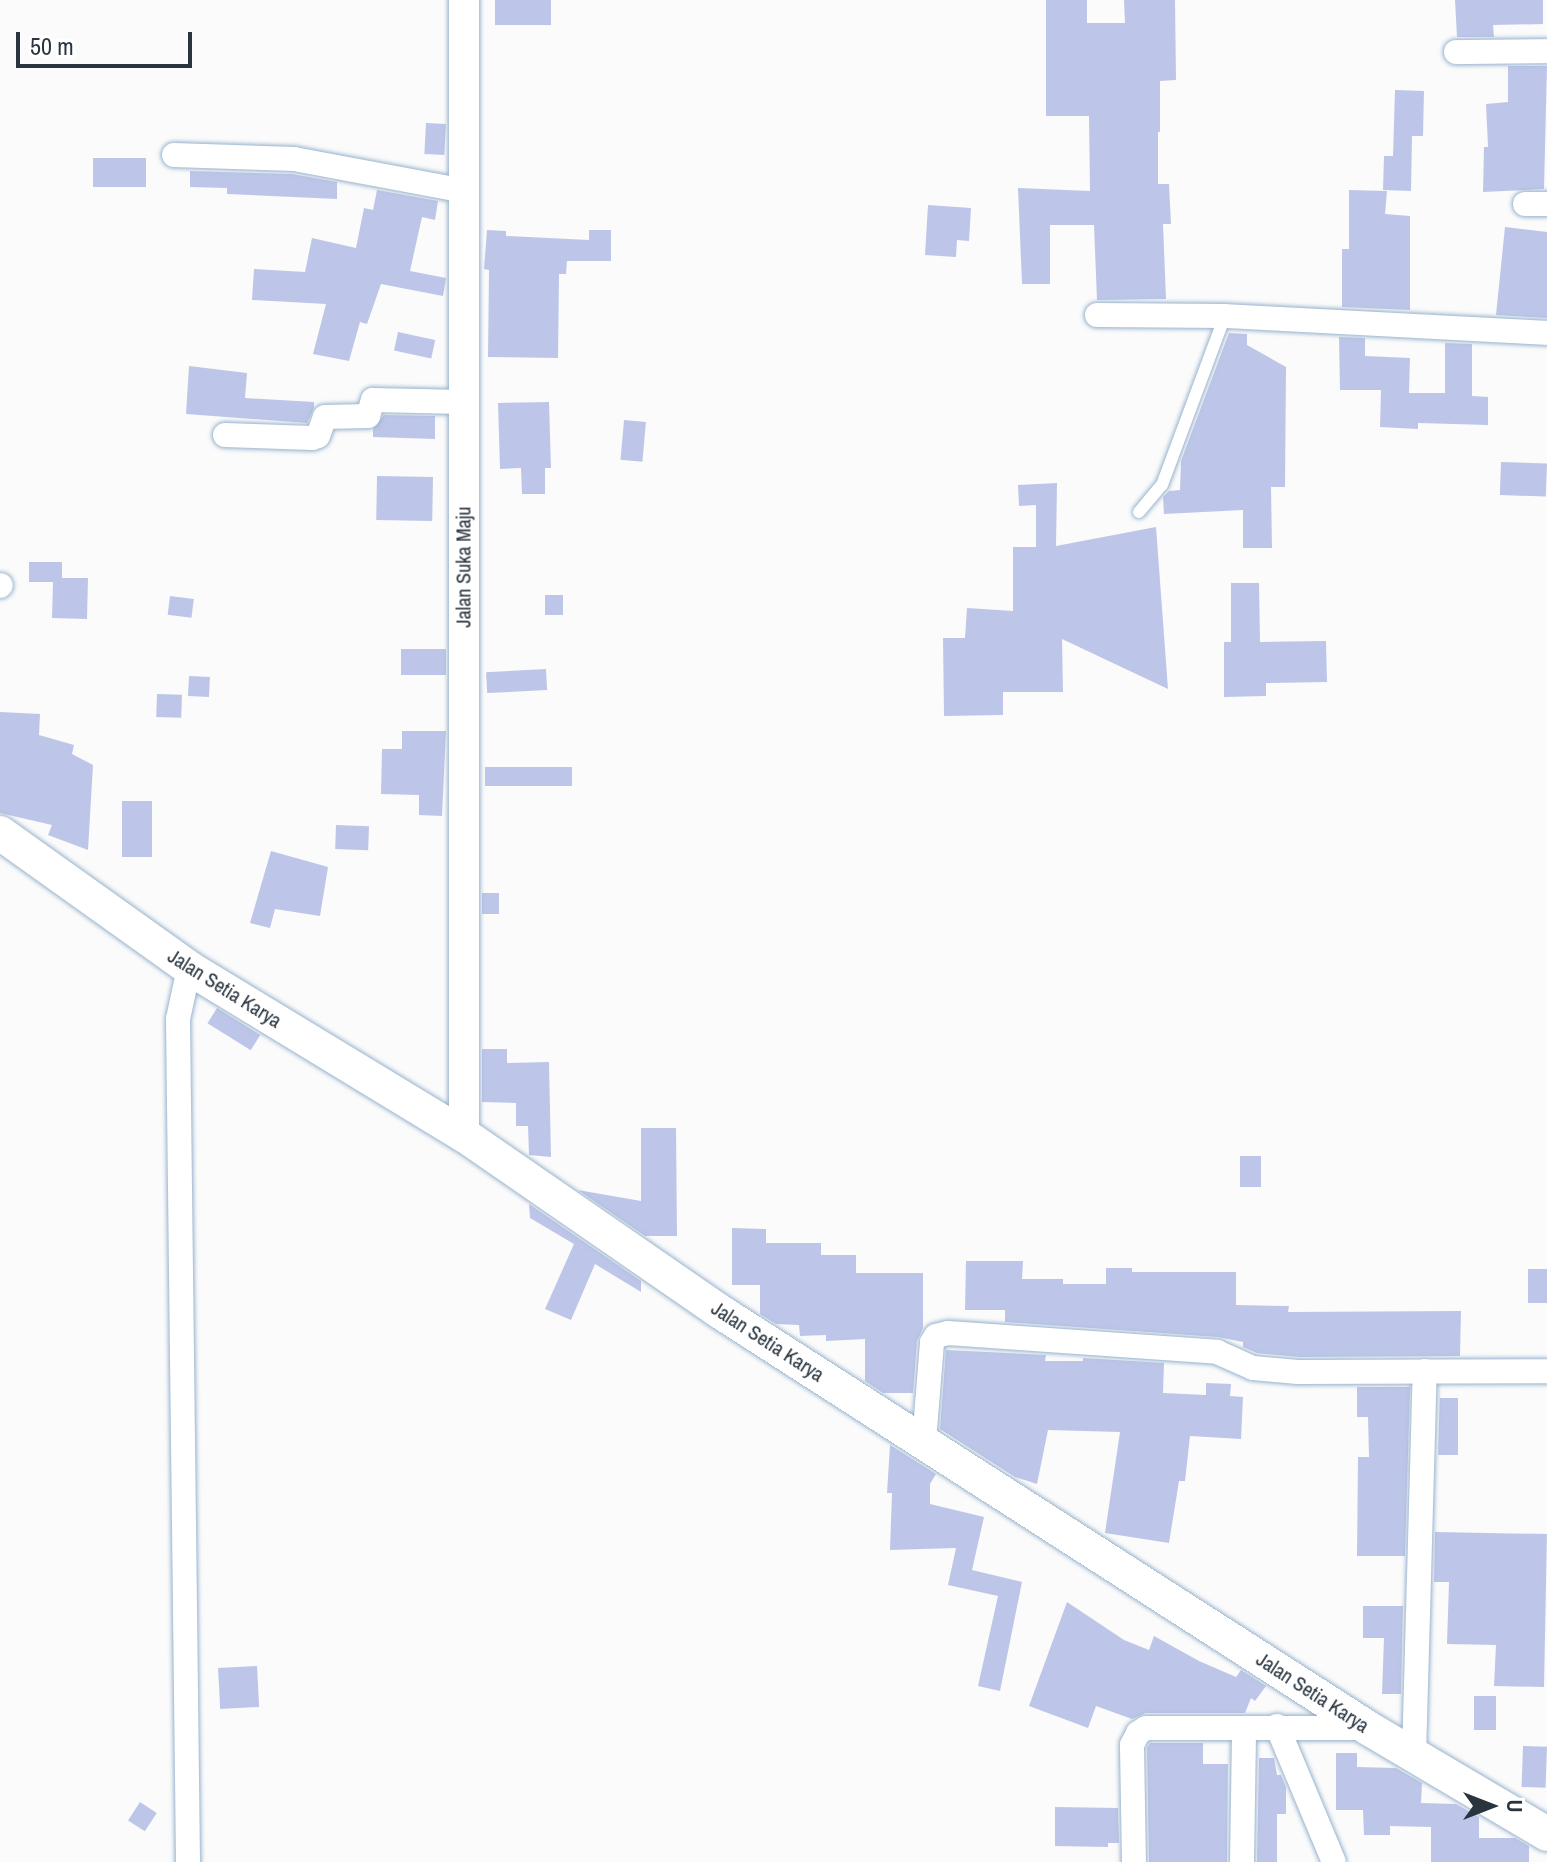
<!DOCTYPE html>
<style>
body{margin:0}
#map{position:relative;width:1547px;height:1862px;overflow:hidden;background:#fbfbfb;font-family:"Archivo Narrow",sans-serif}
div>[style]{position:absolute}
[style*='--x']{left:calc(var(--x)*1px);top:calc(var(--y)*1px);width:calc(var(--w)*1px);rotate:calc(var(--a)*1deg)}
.building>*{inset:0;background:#bdc6e8;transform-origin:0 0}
.roads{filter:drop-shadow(0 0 2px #98b3ce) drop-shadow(0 0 2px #98b3ce)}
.service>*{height:12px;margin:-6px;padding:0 6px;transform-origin:6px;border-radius:6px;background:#fff}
.minor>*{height:24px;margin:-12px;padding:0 12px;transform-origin:12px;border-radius:12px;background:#fff}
.tertiary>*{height:30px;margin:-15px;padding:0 15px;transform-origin:15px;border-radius:15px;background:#fff}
.secondary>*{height:34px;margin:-17px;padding:0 17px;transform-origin:17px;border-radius:17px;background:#fff}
span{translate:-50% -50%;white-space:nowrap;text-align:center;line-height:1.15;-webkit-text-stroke:6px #fff;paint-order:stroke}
.street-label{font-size:20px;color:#29343f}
.north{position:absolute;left:1451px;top:1766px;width:80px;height:80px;-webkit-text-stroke:6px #fff;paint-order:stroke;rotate:90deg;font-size:22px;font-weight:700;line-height:32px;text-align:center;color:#29343f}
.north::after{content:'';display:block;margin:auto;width:28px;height:36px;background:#29343f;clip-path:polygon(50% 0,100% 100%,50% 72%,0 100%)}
.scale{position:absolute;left:16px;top:32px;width:176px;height:36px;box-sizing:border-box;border:4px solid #29343f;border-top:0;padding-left:10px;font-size:24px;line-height:28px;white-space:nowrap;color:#29343f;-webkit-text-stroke:6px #fff;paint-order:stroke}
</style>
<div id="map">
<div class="building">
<div style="left:495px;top:0;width:56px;height:25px"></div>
<div style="clip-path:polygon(1046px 0,1087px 0,1087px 23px,1125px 23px,1124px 0,1175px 0,1176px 80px,1160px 81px,1160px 132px,1158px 132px,1158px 184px,1169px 184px,1171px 224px,1163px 224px,1166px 299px,1097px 300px,1094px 225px,1050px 225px,1050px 284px,1022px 284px,1018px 188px,1090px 191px,1089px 116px,1046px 116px)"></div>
<div style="clip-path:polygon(1455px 0,1543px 0,1543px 24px,1493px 25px,1494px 37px,1457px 37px)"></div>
<div style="clip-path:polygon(1508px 66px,1547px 66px,1544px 189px,1483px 192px,1484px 147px,1488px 147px,1486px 104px,1508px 102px)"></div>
<div style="clip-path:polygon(1395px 90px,1424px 91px,1423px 136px,1412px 136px,1411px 191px,1383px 190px,1384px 156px,1393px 156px)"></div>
<div style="left:426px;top:123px;width:20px;height:31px;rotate:3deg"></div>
<div style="left:93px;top:158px;width:53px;height:29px"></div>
<div style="clip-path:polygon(190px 171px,292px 174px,337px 182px,337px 199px,227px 194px,227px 188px,190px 187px)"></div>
<div style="clip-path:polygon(377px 190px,438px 201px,435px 220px,422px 217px,410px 271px,446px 278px,443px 296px,381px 284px,367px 324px,360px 322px,349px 361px,313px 354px,326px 304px,252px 300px,254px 269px,305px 272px,312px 238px,356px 248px,364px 208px,373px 210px)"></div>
<div style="clip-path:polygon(1349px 190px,1387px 191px,1385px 214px,1410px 216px,1410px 310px,1342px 307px,1342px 249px,1349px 249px)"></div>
<div style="clip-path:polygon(928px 205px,971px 208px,969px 241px,957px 240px,956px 257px,925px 255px)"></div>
<div style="clip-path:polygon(1505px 227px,1547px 232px,1547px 318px,1496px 315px)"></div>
<div style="clip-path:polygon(487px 230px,506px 231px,506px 236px,589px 240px,589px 230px,611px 230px,611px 261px,567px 261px,566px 274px,559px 274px,558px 358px,488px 357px,489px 270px,484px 269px)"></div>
<div style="left:398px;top:332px;width:38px;height:19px;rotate:12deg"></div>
<div style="clip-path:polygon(1229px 333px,1247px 334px,1247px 345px,1286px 367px,1285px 487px,1271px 487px,1272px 548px,1243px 548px,1243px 510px,1164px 514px,1163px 497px,1169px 491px,1180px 490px,1181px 461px)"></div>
<div style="clip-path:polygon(1339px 337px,1365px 338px,1365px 356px,1410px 358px,1409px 393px,1445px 393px,1445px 343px,1472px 344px,1472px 396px,1488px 397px,1488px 425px,1418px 423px,1418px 429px,1380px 427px,1381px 390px,1340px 390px)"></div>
<div style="clip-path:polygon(189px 366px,247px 373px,245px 398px,314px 402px,314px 408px,307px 423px,186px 414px)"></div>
<div style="clip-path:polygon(549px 402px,551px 468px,545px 468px,545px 494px,522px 494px,521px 468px,500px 469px,498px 403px)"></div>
<div style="clip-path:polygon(384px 415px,435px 416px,435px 439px,373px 437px,373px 429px)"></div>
<div style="left:624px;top:420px;width:22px;height:40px;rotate:5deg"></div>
<div style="left:1501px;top:462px;width:46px;height:33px;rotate:2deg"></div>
<div style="left:377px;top:476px;width:56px;height:44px;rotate:1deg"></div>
<div style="clip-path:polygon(1057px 483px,1056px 546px,1156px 527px,1168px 689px,1062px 639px,1063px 692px,1003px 692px,1003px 715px,944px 716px,943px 638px,965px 638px,967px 608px,1013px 611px,1013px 547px,1036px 547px,1036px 505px,1019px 506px,1018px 485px)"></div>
<div style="clip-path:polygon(29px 562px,62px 562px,62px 578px,88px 578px,87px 619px,52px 618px,53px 582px,29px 582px)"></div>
<div style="clip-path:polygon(1231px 583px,1259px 583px,1260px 642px,1326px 641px,1327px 682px,1266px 683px,1266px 696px,1224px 697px,1224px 642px,1231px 642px)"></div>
<div style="left:545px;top:595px;width:18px;height:20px"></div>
<div style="left:170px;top:596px;width:24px;height:19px;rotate:7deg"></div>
<div style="left:401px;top:649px;width:45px;height:26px"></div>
<div style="left:546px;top:669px;width:21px;height:60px;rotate:87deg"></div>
<div style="left:189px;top:676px;width:21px;height:20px;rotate:3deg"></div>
<div style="left:157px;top:694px;width:25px;height:23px;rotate:2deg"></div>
<div style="clip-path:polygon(0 712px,40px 714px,39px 735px,74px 745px,72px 754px,93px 765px,88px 850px,48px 835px,52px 825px,0 813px)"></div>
<div style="clip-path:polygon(402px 731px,446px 731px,442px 816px,419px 815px,419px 795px,381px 794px,382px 749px,402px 749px)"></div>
<div style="left:572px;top:767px;width:19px;height:87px;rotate:90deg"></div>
<div style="left:122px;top:801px;width:30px;height:56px"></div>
<div style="left:336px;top:825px;width:33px;height:24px;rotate:2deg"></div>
<div style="clip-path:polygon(271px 851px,328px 867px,320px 916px,275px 909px,270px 928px,250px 923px)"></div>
<div style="left:482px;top:893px;width:17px;height:21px"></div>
<div style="left:217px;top:1008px;width:51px;height:18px;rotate:32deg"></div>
<div style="clip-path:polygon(482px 1049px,507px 1049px,507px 1063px,549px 1062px,551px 1157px,529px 1155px,528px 1126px,516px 1126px,516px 1103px,482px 1102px)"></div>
<div style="clip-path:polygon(641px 1128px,676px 1128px,677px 1236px,645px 1236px,578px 1190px,641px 1201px)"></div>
<div style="left:1240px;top:1156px;width:21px;height:31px"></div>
<div style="clip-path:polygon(529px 1204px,641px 1281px,641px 1292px,595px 1264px,571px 1320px,545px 1309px,574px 1244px,530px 1218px)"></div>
<div style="clip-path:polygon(732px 1228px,766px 1229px,766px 1243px,821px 1243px,821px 1255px,856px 1255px,856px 1273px,923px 1273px,923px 1328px,917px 1341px,913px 1393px,883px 1393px,865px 1381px,865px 1339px,826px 1341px,826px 1335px,800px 1336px,799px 1325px,776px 1324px,760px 1314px,760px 1285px,732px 1285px)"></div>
<div style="clip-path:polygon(966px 1261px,1023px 1261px,1022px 1279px,1063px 1279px,1063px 1284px,1106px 1284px,1106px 1268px,1132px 1268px,1132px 1272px,1236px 1272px,1236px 1305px,1289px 1306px,1288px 1312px,1461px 1311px,1460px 1356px,1299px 1357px,1257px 1353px,1243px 1347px,1243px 1342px,1218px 1337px,1005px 1322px,1005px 1310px,965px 1310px)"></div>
<div style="left:1528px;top:1269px;width:19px;height:34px"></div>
<div style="clip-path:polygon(946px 1350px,1046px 1355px,1045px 1361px,1083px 1361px,1083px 1358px,1164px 1363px,1163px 1393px,1206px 1395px,1206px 1383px,1231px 1384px,1230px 1396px,1243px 1397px,1241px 1439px,1190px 1436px,1185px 1481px,1179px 1481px,1169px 1543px,1105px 1533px,1120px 1432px,1048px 1430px,1037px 1484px,1015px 1477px,940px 1429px)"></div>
<div style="clip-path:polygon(1440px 1386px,1440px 1398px,1458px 1398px,1458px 1455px,1438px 1455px)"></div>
<div style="clip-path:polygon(1357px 1387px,1410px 1387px,1405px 1556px,1357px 1556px,1358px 1457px,1369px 1457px,1368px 1417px,1357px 1417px)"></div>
<div style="clip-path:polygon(890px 1445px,936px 1474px,930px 1484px,930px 1504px,984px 1517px,972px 1570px,1022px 1582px,1000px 1691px,978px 1686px,998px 1596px,948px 1585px,956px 1548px,890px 1550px,892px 1493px,887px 1493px)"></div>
<div style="clip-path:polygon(1435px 1532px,1547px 1534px,1544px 1687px,1494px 1686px,1496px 1645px,1447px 1644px,1449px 1582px,1434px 1582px)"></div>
<div style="clip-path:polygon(1067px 1602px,1124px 1640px,1149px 1650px,1154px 1636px,1199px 1661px,1236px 1677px,1241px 1670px,1266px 1686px,1255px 1701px,1251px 1698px,1245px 1713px,1146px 1713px,1132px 1719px,1096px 1706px,1088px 1728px,1029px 1706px)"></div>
<div style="clip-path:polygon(1363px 1606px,1403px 1606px,1401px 1694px,1382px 1694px,1384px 1638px,1363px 1638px)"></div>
<div style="left:257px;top:1666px;width:41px;height:39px;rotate:87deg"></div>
<div style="left:1474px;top:1696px;width:22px;height:34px"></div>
<div style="clip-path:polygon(1150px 1743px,1203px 1743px,1203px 1764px,1228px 1764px,1227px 1862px,1149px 1862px,1147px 1748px)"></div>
<div style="left:1523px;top:1746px;width:24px;height:41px;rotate:2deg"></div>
<div style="clip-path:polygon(1336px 1753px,1357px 1753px,1357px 1767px,1396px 1768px,1422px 1783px,1421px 1803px,1456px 1804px,1479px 1817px,1479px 1838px,1515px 1838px,1529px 1846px,1529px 1862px,1431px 1862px,1431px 1827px,1390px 1826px,1390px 1835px,1364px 1835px,1363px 1810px,1336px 1810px)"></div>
<div style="clip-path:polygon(1259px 1758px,1274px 1758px,1277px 1775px,1281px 1775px,1286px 1787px,1286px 1814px,1277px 1814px,1277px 1862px,1257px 1862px)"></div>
<div style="left:140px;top:1802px;width:20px;height:22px;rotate:33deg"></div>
<div style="clip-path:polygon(1055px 1807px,1118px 1808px,1119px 1843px,1108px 1843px,1108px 1847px,1055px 1846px)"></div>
</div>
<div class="roads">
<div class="service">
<div style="--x:1139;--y:512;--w:35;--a:-50"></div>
<div style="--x:1162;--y:485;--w:180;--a:-69.6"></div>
</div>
<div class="minor">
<div style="--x:1456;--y:52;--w:91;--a:-0.6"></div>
<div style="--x:174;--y:155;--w:120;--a:1.9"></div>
<div style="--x:294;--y:159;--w:174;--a:10.6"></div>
<div style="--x:1525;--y:204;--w:22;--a:0"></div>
<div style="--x:1097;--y:315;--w:128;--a:0.4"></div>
<div style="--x:1225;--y:316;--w:322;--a:3"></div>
<div style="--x:225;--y:435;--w:87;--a:2"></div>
<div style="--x:312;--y:438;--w:6;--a:-18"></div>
<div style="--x:318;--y:436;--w:20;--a:-70"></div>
<div style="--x:325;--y:417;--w:43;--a:-1.3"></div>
<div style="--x:368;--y:416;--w:17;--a:-73"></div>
<div style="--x:373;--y:400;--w:90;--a:1.3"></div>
<div style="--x:0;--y:586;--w:1;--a:-45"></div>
<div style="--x:924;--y:1442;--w:100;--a:-85.4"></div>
<div style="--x:932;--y:1342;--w:7;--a:-56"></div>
<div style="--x:936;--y:1336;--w:12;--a:-14"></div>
<div style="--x:948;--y:1333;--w:270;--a:4"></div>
<div style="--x:1217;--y:1352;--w:39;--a:24"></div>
<div style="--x:1253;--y:1368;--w:45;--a:5.1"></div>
<div style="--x:1298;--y:1372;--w:249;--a:-0.2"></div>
<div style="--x:1277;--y:1726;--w:147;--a:67.3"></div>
<div style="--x:1414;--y:1756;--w:385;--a:-88.4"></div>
<div style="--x:188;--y:1862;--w:843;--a:-90.68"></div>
<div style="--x:178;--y:1019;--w:52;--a:-77.8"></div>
<div style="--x:1134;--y:1862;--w:117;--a:-91"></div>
<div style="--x:1132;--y:1745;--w:13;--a:-63"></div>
<div style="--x:1138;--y:1733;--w:9;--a:-32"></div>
<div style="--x:1146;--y:1728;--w:220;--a:0"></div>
<div style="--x:1242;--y:1862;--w:132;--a:-89.1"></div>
</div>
<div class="tertiary">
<div style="--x:464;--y:0;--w:1135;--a:90"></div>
</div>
<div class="secondary">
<div style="--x:0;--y:833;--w:232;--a:35.5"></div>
<div style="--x:189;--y:968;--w:322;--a:31.3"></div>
<div style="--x:464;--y:1135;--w:310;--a:34.6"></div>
<div style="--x:719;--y:1311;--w:771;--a:32.72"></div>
<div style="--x:1368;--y:1728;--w:208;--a:30.6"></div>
</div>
</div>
<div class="street-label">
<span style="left:463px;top:567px;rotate:-90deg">Jalan Suka Maju</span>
<span style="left:225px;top:988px;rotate:32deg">Jalan Setia Karya</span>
<span style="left:768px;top:1341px;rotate:33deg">Jalan Setia Karya</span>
<span style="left:1313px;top:1692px;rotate:33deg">Jalan Setia Karya</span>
</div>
<div class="north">U</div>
<div class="scale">50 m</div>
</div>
